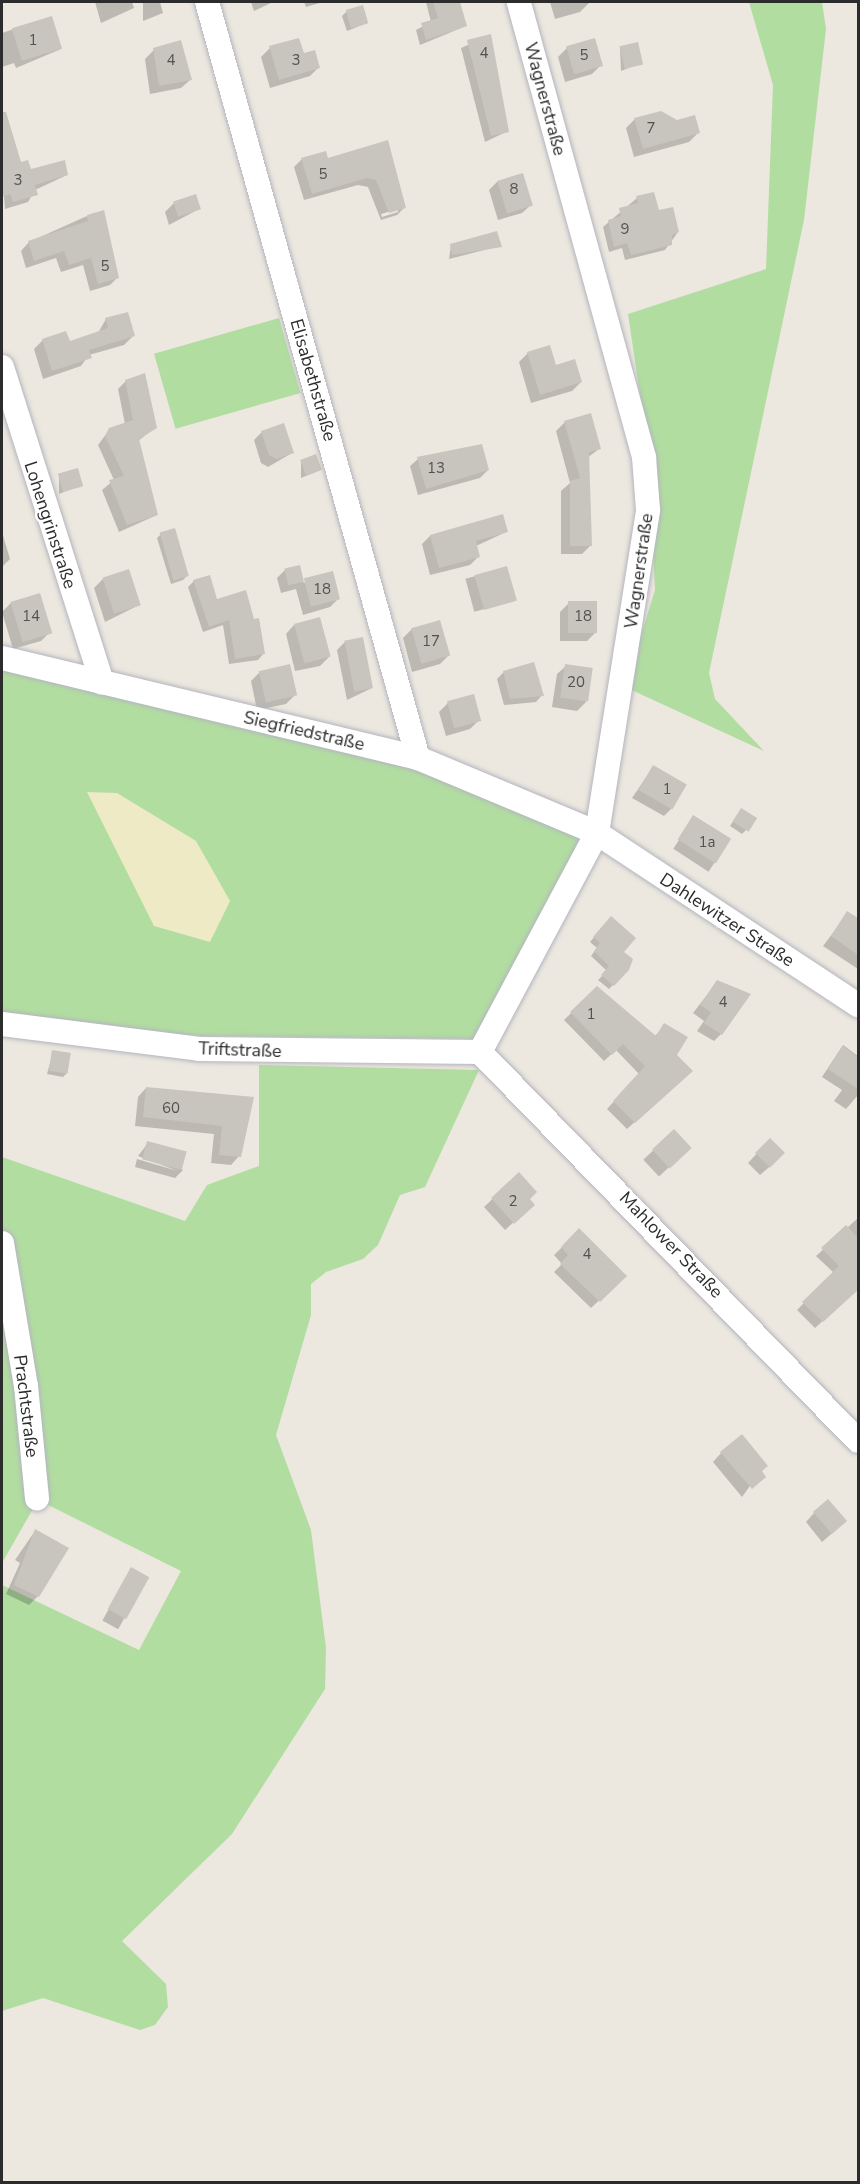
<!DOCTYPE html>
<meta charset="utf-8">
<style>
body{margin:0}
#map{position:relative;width:860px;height:2184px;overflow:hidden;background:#ece7df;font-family:"Nunito Sans",sans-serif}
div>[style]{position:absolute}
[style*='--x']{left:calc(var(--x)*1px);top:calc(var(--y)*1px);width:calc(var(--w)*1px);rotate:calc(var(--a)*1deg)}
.green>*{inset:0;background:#b2dda1;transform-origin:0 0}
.sand>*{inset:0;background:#eeeac6}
.shadow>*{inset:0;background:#0003;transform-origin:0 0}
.building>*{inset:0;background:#c8c5be;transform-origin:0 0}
.roads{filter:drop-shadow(0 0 2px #b3b5be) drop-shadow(0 0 2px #b3b5be)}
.minor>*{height:24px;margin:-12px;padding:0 12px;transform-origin:12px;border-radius:12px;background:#fff}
span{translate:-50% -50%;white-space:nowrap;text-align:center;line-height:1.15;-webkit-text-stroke:5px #fff;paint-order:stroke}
.number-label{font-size:15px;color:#535250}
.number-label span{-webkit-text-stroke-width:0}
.street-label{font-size:18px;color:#2c2c2c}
.frame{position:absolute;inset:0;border:3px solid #2c2c2c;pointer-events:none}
</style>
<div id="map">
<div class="green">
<div style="clip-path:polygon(749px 2px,822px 2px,826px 29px,804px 220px,709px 673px,715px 699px,764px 751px,625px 687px,655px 590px,648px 449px,628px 314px,766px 269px,773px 85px)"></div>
<div style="left:279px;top:318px;width:78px;height:130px;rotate:74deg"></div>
<div style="clip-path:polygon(2px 658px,418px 758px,597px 833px,495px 1039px,198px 1036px,2px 1016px)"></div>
<div style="clip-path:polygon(259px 1065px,479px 1070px,425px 1187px,400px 1195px,378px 1245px,363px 1259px,326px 1272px,311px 1284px,311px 1315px,276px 1435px,311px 1530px,326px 1648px,325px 1689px,232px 1834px,122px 1941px,166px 1984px,168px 2007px,155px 2025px,140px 2030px,43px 1998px,2px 2011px,2px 1585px,139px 1650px,181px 1571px,38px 1500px,2px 1563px,2px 1157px,185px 1221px,207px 1185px,259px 1166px)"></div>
</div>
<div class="sand">
<div style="clip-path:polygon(87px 792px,117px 793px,196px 841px,230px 901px,210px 942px,154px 926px)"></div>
</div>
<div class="shadow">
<div style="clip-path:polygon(95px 2px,132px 2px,134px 8px,101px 23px)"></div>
<div style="clip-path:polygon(143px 2px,160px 2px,163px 13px,143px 21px)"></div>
<div style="clip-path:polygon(251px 2px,273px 2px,254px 11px)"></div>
<div style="clip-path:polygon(304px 2px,323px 2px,306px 7px)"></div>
<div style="clip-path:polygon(426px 2px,459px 2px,466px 26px,420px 45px,416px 30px,431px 22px)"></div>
<div style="clip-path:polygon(550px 2px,588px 2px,589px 3px,580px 12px,555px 19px)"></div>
<div style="clip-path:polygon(346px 12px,367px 23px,347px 31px,342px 16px)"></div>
<div style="clip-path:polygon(51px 17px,61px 49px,16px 68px,14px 63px,2px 67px,2px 33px)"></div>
<div style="clip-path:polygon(490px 35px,508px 131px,485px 142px,461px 48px)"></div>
<div style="clip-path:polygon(270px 48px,303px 55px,319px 67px,310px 76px,270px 88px,261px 57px)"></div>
<div style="clip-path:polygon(567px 48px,601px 65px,592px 74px,565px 82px,558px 57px)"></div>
<div style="clip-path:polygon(620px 48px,641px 63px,621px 71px)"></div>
<div style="clip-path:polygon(154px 50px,190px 80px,181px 88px,150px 94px,145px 59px)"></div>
<div style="clip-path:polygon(635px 119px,698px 133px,689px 142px,634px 157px,626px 128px)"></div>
<div style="clip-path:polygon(evenodd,387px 142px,404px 208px,397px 215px,381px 220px,368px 187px,358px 185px,304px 200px,294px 167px,302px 159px,327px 160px,387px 142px,398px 209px,398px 212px,382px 217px,381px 214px,398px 209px)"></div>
<div style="clip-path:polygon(27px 162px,30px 171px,67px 175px,35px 190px,28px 202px,5px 209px,2px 169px)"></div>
<div style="clip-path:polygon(498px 181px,531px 205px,522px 213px,498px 220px,489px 190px)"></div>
<div style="clip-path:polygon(637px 198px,678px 232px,665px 250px,625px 260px,622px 248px,609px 252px,603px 227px)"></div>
<div style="clip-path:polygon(174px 203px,199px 209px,169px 225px,165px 212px)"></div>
<div style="clip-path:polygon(87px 216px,118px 277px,110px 285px,90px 291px,83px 265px,61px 272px,56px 258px,26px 268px,21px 251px,29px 242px)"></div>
<div style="clip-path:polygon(451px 245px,500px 246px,449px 259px)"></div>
<div style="clip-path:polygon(106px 319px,133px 336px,124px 345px,89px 355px,81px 366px,43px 379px,34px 349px,43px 340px,69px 343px,98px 333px)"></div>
<div style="clip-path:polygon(528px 353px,555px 367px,581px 382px,572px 391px,531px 403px,519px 362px)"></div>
<div style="clip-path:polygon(126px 381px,156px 427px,138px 441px,157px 515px,119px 532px,102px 490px,114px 480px,98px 445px,110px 429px,125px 424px,118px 389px)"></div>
<div style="clip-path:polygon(565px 422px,599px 449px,587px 458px,591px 545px,582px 554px,561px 554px,561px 491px,570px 483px,556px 431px)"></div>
<div style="clip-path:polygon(262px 432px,292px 453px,268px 467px,261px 463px,254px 440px)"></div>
<div style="clip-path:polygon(418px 459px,488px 470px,480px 478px,418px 495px,410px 466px)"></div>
<div style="clip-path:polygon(301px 461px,320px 470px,301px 478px)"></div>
<div style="clip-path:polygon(59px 474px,81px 485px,59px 494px)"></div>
<div style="clip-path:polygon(2px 532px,10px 559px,2px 567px)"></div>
<div style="clip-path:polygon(506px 532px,476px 546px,479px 556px,470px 565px,430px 575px,422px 544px,430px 536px)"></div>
<div style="clip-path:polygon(161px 534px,187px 576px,183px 580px,171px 584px,157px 538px)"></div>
<div style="left:506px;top:568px;width:34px;height:42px;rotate:75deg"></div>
<div style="clip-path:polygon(285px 570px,303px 582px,339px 598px,330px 607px,303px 615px,296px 589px,281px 593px,277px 578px)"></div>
<div style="clip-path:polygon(103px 579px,139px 605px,105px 622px,94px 588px)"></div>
<div style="clip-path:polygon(194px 581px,264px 653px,258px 660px,229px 664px,223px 625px,203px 632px,188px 587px)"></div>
<div style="clip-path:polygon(11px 603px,50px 632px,41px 641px,13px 649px,2px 612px)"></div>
<div style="clip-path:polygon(569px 603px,596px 632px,587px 641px,560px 641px,560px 612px)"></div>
<div style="clip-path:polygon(294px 625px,329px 657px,320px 666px,295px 671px,286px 634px)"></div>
<div style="clip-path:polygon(412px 629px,449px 655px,440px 664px,412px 672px,403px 638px)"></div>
<div style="clip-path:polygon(345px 642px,372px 688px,347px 700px,337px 650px)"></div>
<div style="clip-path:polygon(566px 666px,586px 702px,577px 711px,552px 707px,557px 674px)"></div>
<div style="clip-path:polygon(260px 672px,295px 695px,286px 704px,257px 710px,251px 681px)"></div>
<div style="clip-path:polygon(504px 672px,542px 695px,536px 702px,504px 705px,497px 679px)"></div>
<div style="clip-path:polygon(448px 703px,479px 720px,470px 729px,446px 736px,439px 712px)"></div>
<div style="clip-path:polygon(653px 767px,671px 809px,664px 816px,632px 798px)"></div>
<div style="clip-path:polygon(738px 814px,746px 830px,742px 834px,730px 826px)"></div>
<div style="left:694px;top:817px;width:42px;height:38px;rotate:33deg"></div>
<div style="clip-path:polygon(848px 913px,858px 920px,858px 969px,823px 946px)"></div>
<div style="clip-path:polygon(607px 922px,628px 969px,609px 989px,598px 980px,607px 971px,591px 956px,597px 948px,590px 942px)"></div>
<div style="clip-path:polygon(717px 982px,721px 1034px,714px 1041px,697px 1031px,704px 1021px,693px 1013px)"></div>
<div style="clip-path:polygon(597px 988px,655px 1036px,665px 1025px,684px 1078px,627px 1129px,607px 1109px,639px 1074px,616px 1050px,604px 1061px,564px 1020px)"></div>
<div style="clip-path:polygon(843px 1045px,858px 1056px,858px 1095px,846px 1109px,834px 1101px,842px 1090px,822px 1077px)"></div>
<div style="clip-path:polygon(53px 1052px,67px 1073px,63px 1077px,47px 1074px)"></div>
<div style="clip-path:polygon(146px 1088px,252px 1099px,239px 1156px,231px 1165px,211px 1163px,214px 1134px,135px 1126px,138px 1097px)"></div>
<div style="left:674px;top:1131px;width:23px;height:42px;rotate:47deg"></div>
<div style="clip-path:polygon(148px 1143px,183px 1170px,175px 1178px,135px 1167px,137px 1159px,178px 1171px,138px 1156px)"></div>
<div style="clip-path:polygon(762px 1148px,775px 1162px,760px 1175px,748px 1163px)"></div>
<div style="clip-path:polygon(519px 1174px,528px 1199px,525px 1212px,505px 1230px,484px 1207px)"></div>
<div style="clip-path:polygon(858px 1218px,858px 1288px,815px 1328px,797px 1310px,834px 1273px,816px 1256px)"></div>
<div style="clip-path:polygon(579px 1231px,625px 1276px,591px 1308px,554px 1272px,562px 1264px,554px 1255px)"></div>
<div style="clip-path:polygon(721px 1453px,760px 1472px,742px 1497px,713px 1462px)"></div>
<div style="clip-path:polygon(814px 1513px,836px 1530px,822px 1542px,806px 1522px)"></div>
<div style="clip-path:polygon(35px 1531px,38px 1596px,29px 1605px,6px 1594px,20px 1563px,15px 1560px)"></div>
<div style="left:131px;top:1569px;width:18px;height:59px;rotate:29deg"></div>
</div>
<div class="building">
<div style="clip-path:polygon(433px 2px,460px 2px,467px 26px,426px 40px,421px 23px,438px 18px)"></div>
<div style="left:363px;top:5px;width:19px;height:18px;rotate:74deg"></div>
<div style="left:52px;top:16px;width:34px;height:42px;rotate:73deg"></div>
<div style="clip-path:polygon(491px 34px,509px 132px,491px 136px,467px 40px)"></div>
<div style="clip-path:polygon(299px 38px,304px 53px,315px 50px,320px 68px,279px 80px,269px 46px)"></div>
<div style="left:595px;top:38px;width:29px;height:30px;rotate:74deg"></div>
<div style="clip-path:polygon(181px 40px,192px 80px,159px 86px,153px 48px)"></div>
<div style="left:638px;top:42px;width:23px;height:19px;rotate:77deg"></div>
<div style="clip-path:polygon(661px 111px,677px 120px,695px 115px,700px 133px,643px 149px,634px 118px)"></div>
<div style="clip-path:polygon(2px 112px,6px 112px,21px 162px,28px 160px,31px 169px,65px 160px,68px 175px,35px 185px,38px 195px,13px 202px,10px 194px,2px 197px)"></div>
<div style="clip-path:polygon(388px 140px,406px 208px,389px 213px,376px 180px,367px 178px,312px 194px,301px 158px,326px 151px,328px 158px)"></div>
<div style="left:523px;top:173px;width:34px;height:27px;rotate:73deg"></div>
<div style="clip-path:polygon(654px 192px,659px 210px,673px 207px,679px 232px,672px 235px,672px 245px,631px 255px,627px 243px,614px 247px,608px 220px,621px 216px,619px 208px,638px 203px,636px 196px)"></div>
<div style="left:196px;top:194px;width:16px;height:24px;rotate:72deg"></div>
<div style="clip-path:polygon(104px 210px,119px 278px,98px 284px,91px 258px,69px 265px,64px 251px,34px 261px,28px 241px,88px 221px,87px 215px)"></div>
<div style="clip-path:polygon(497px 231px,502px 247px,452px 255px,450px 244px)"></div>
<div style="clip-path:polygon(128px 312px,135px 336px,89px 350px,92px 358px,52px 371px,42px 339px,66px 331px,70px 341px,108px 328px,105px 318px)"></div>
<div style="clip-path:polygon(550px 345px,556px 365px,575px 359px,582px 382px,540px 395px,527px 352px)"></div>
<div style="clip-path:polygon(145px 373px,157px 428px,139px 439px,158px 515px,127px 525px,109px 480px,124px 476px,105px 436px,109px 428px,133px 420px,125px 380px)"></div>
<div style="clip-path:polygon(591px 413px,601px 449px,589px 452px,592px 546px,570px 546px,570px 481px,580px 478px,564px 421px)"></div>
<div style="clip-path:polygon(284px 423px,294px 453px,277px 459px,269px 455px,261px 431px)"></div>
<div style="clip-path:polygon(482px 444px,489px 470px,426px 489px,417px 457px)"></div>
<div style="left:316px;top:454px;width:17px;height:17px;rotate:69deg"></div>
<div style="left:78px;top:468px;width:19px;height:21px;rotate:74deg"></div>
<div style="clip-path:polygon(503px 514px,508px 532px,476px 541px,480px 557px,439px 568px,430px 535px)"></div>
<div style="left:175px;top:528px;width:50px;height:16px;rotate:74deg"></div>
<div style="left:300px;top:565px;width:17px;height:16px;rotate:77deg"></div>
<div style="left:507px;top:566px;width:36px;height:34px;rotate:74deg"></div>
<div style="left:129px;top:569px;width:38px;height:28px;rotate:72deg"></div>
<div style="left:333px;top:571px;width:29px;height:30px;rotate:76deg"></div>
<div style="clip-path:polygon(210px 575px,217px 599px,246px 590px,254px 619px,259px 618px,265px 654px,235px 659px,229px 620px,209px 627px,193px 580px)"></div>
<div style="left:40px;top:593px;width:42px;height:31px;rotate:73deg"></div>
<div style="left:568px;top:601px;width:29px;height:32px"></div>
<div style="left:320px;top:617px;width:41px;height:27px;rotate:75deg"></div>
<div style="left:440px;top:620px;width:37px;height:30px;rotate:74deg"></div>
<div style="left:363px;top:637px;width:52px;height:19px;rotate:79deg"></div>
<div style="clip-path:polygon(534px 662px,544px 696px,510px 699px,503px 671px)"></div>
<div style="left:290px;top:664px;width:32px;height:32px;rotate:77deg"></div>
<div style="left:565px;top:664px;width:28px;height:34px;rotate:8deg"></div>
<div style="left:474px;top:694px;width:28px;height:28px;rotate:75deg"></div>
<div style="left:653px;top:765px;width:39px;height:29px;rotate:30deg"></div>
<div style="left:741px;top:808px;width:19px;height:16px;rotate:32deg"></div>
<div style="left:693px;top:815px;width:45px;height:29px;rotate:32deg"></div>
<div style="clip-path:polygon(847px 911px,858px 918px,858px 955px,831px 936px)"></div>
<div style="clip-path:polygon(611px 916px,636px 938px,624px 952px,633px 959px,629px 970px,614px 986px,601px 975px,609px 966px,594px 951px,600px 943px,593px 937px)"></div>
<div style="clip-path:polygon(717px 980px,751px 994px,722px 1035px,704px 1023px,711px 1012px,700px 1005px)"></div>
<div style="clip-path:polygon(597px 986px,656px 1036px,664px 1023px,688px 1037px,677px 1055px,693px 1071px,635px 1123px,613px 1101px,645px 1066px,623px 1044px,612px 1055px,570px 1012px)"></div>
<div style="clip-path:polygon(843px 1046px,858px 1057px,858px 1089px,828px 1069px)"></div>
<div style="left:52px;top:1050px;width:19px;height:21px;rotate:9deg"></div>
<div style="clip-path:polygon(146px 1087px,254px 1097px,241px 1157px,219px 1155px,222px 1126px,143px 1117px)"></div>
<div style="left:674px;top:1129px;width:26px;height:30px;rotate:47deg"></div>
<div style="left:770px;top:1138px;width:21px;height:21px;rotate:45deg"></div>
<div style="left:147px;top:1141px;width:41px;height:19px;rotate:15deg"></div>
<div style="clip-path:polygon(519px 1172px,537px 1192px,530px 1199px,535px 1205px,514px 1224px,491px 1198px)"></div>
<div style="clip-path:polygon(846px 1225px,858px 1238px,858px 1290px,823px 1322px,802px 1302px,839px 1266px,821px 1248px)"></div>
<div style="clip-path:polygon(579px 1228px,627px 1276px,600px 1302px,560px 1264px,568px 1255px,561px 1247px)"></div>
<div style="clip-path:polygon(742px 1434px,768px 1466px,762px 1471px,766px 1477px,752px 1489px,720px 1452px)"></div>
<div style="left:828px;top:1499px;width:29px;height:20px;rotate:49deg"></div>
<div style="clip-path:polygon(35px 1529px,69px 1548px,39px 1597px,14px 1585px)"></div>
<div style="left:131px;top:1567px;width:21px;height:48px;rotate:29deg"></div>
</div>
<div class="roads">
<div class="minor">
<div style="--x:207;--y:2;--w:785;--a:74.41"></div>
<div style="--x:2;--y:367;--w:331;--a:72.4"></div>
<div style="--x:2;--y:658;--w:428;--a:13.5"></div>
<div style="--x:418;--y:758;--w:194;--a:22.7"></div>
<div style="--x:597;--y:833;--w:313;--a:33.4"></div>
<div style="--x:2;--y:1024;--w:199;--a:7.2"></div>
<div style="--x:199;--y:1049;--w:281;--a:0.6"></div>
<div style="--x:480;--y:1052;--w:248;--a:-61.9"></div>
<div style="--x:597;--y:833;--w:327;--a:-81"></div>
<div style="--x:648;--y:510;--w:53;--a:-94.3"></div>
<div style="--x:644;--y:457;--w:472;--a:-105.4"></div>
<div style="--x:480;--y:1052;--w:542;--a:45.82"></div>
<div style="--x:2;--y:1243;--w:145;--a:80.5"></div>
<div style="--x:26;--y:1386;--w:113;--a:84.4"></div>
</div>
</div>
<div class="number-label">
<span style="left:33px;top:41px">1</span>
<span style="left:484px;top:54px">4</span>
<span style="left:584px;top:56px">5</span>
<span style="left:171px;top:61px">4</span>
<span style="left:296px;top:61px">3</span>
<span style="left:651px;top:129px">7</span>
<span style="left:323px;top:175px">5</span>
<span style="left:18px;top:181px">3</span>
<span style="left:514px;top:190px">8</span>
<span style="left:625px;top:230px">9</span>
<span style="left:105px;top:267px">5</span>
<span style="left:436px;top:469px">13</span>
<span style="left:322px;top:590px">18</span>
<span style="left:31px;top:617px">14</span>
<span style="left:583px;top:617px">18</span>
<span style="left:431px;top:642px">17</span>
<span style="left:576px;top:683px">20</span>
<span style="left:667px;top:790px">1</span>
<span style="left:707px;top:843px">1a</span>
<span style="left:723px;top:1003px">4</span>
<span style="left:591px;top:1015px">1</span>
<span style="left:171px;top:1109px">60</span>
<span style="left:513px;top:1202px">2</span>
<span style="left:587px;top:1255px">4</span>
</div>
<div class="street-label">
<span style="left:545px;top:99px;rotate:75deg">Wagnerstraße</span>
<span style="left:313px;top:380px;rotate:74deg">Elisabethstraße</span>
<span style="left:50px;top:525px;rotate:72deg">Lohengrinstraße</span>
<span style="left:639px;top:571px;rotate:-82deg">Wagnerstraße</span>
<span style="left:304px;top:731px;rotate:13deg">Siegfriedstraße</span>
<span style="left:727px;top:920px;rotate:33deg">Dahlewitzer Straße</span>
<span style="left:240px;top:1050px;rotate:2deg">Triftstraße</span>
<span style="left:671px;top:1245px;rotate:46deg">Mahlower Straße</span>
<span style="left:26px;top:1406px;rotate:83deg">Prachtstraße</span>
</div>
<div class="frame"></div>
</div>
